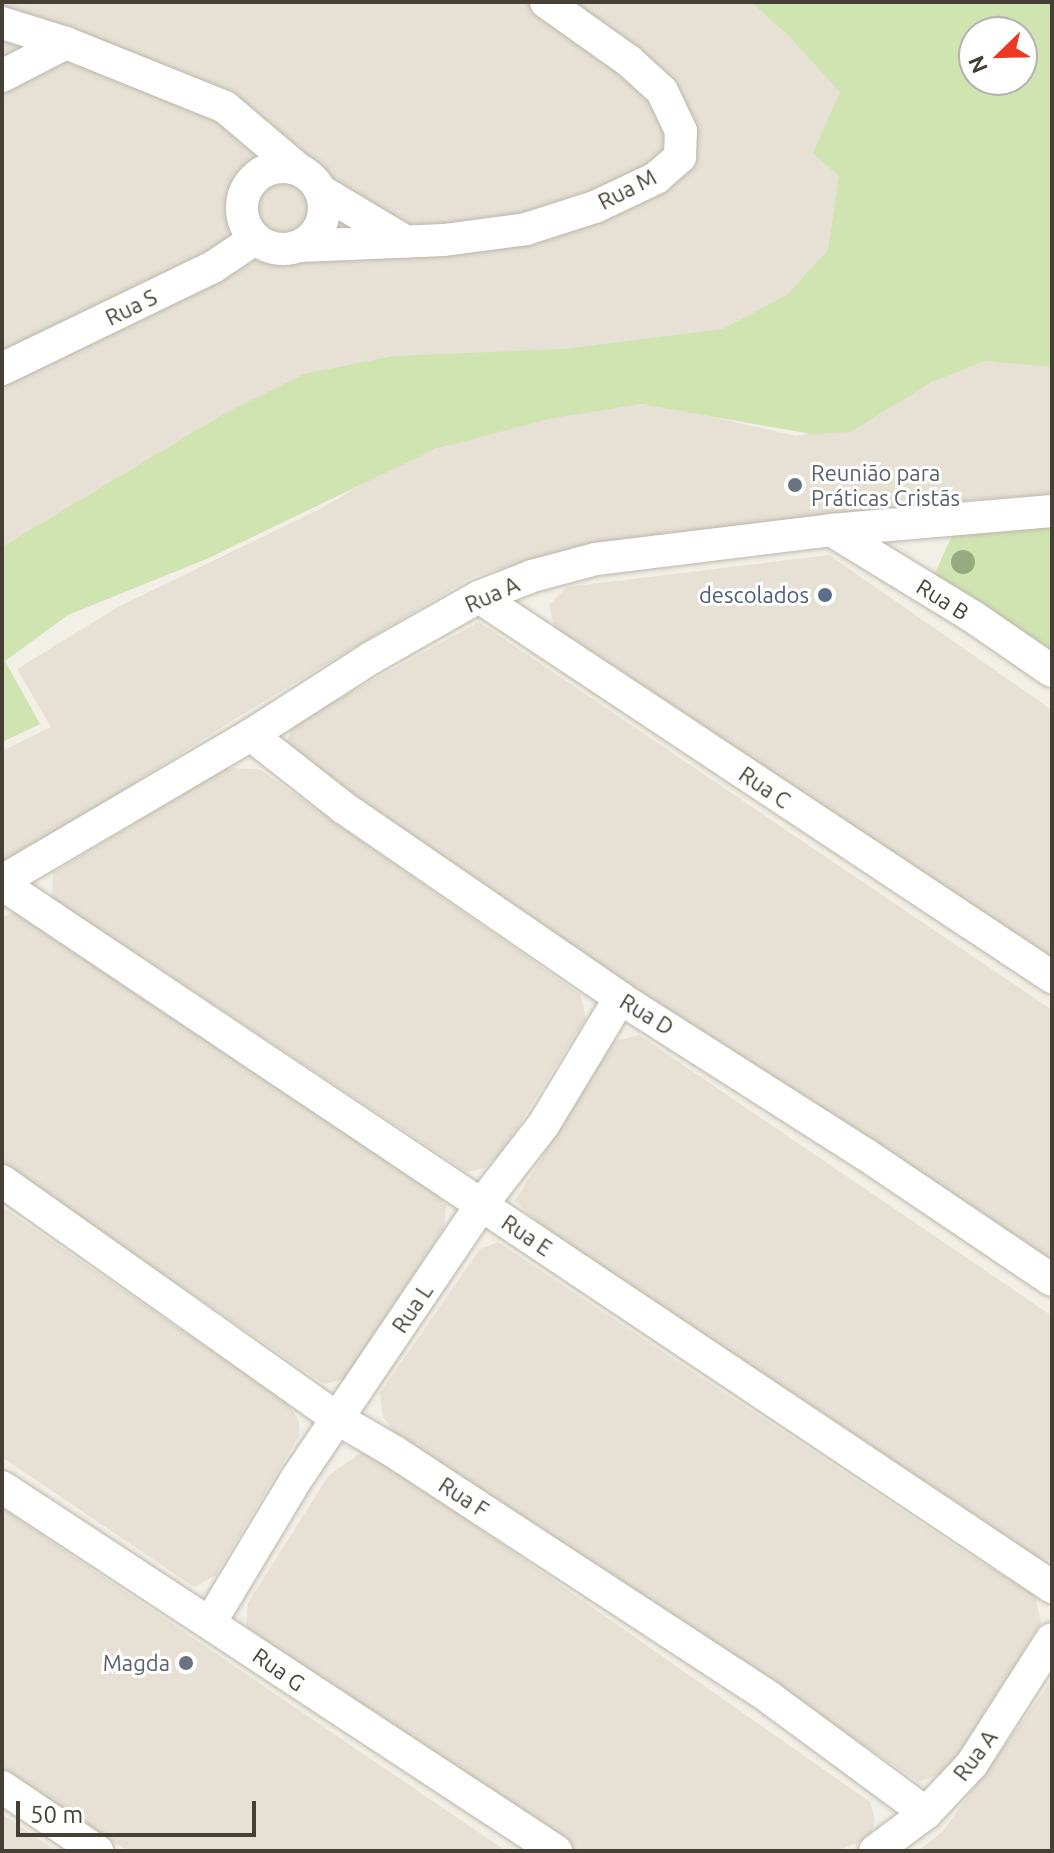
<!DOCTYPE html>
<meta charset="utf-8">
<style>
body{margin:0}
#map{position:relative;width:1054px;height:1853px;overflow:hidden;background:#f2efe7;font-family:Ubuntu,sans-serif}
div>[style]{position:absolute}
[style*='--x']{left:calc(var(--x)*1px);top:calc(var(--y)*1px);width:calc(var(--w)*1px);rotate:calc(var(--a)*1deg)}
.residential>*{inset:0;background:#e6e0d5}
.green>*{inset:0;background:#d0e4b2}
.roads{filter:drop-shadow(0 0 2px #bdb6aa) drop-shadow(0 0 2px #bdb6aa)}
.minor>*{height:32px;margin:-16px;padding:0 16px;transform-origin:16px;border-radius:16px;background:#fff}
.minor>.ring{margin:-16px;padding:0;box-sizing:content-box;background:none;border:32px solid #fff;border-radius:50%}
.trees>*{width:24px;height:24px;margin:-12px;border-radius:50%;background:#96ab81}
.dots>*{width:22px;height:22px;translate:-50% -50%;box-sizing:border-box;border:4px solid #fff;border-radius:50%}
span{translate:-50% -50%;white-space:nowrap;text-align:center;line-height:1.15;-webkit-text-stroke:6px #fff;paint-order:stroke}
.street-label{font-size:22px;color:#453f36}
.worship-label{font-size:22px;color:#5b616d}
.left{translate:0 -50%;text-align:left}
.right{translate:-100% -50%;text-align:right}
.service-label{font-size:22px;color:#4e5e75}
.frame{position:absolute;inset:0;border:4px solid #453f36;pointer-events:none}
.north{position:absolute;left:958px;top:16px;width:80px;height:80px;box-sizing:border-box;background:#fff;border:2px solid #b5b2af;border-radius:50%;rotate:247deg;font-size:22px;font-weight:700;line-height:32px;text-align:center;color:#453f36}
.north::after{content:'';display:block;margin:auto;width:28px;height:36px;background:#ed3924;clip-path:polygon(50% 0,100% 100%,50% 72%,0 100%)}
.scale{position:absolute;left:16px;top:1801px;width:240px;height:36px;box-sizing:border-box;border:4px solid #453f36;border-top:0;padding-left:10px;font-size:24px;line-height:28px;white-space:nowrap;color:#453f36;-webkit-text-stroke:6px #fff;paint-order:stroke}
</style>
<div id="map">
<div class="residential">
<div style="clip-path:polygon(2px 2px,813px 2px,915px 210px,751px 331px,2px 569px)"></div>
<div style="clip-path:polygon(985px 361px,1052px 366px,1052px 494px,935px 503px,592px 543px,472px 577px,238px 717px,2px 868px,2px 751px,51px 727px,17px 669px,118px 607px,324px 507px,401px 460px,512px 426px,613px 404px,661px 405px,795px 436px,850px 427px,942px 377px)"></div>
<div style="clip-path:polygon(829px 555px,1052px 710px,1052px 968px,556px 635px,549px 605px,567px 587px)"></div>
<div style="clip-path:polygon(479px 622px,1052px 1010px,1052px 1272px,302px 767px,285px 743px,296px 722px)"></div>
<div style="clip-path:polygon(226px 768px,259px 769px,580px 994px,586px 1018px,502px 1152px,484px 1168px,467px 1172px,52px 898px,53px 873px)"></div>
<div style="clip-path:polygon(17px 911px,432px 1187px,446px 1205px,444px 1228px,345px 1379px,325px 1384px,311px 1375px,2px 1164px,2px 917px)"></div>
<div style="clip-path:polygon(639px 1035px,1052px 1316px,1052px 1560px,1036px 1558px,561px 1242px,515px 1201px,614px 1041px)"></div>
<div style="clip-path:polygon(2px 1207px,288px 1403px,299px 1421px,299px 1436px,216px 1575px,194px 1587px,2px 1457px)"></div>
<div style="clip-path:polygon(498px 1242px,967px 1554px,1035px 1594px,1041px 1623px,948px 1771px,919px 1782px,395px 1433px,383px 1417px,380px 1393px,480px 1249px)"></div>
<div style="clip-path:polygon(361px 1453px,378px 1457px,870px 1802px,875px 1820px,870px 1838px,836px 1851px,570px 1851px,251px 1642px,246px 1625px,248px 1603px,329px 1475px)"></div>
<div style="clip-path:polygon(2px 1508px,506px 1851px,127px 1851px,2px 1767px)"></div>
<div style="clip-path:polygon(1052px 1680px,1052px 1851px,918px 1851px,943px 1831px)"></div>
<div style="clip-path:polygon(2px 1814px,56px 1851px,2px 1851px)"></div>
</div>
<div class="green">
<div style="clip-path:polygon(evenodd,751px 2px,1052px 2px,1052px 367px,985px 361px,932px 382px,850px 432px,811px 434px,641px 404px,553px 418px,435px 449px,209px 558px,68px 615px,5px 661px,40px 724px,2px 742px,2px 547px,227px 412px,304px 374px,393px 356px,564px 349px,723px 329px,787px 295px,828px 250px,839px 176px,813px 153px,840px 92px,789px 36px,751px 2px,974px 32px,1022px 32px,1022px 80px,974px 80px,974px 32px)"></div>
<div style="clip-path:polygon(1052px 524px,1052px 656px,934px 575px,954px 531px)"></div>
</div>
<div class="roads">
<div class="minor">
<div style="--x:2;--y:23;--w:67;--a:17.4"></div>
<div style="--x:66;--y:43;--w:171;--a:21.9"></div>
<div style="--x:225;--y:107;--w:96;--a:40.3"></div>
<div style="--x:2;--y:76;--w:72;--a:-27.3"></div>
<div class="ring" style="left:242px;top:167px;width:50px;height:50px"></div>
<div style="--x:321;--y:191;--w:98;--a:30.8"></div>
<div style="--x:300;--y:246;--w:144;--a:-2.4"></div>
<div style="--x:444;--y:240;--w:83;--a:-7.6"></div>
<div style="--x:526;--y:229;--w:72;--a:-17.7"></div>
<div style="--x:595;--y:207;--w:68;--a:-25.4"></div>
<div style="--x:656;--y:178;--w:32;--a:-41"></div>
<div style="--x:680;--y:157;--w:26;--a:-88"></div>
<div style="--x:681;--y:131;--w:44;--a:-115.4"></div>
<div style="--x:662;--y:91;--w:45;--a:-137.7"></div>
<div style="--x:629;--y:61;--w:102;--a:-144.6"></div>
<div style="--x:2;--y:369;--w:234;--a:-25.8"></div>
<div style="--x:213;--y:267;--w:50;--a:-33.7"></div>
<div style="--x:831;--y:530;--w:165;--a:31.4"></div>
<div style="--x:972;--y:616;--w:97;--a:34.5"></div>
<div style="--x:479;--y:597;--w:688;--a:33.55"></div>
<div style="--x:251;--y:735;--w:118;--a:38.1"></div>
<div style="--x:344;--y:808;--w:335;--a:34.5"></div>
<div style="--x:620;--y:998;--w:290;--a:32.5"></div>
<div style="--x:865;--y:1154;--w:225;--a:34"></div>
<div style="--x:2;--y:881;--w:289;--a:-30.4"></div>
<div style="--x:251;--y:735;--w:143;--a:-32.7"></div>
<div style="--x:371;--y:658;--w:124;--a:-29.5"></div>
<div style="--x:479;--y:597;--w:57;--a:-21.6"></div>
<div style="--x:532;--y:576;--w:66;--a:-14.9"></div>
<div style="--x:596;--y:559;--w:237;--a:-7"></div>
<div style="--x:831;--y:530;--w:222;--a:-4.9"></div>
<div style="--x:2;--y:884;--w:1264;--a:33.8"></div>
<div style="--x:2;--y:1181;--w:412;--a:35.3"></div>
<div style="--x:338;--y:1419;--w:64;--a:30.2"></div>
<div style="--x:393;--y:1451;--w:451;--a:33.2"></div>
<div style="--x:770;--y:1698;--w:194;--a:36.4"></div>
<div style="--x:2;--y:1487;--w:663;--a:33.31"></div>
<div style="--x:211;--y:1621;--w:163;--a:-59"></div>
<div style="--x:295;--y:1481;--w:334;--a:-56"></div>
<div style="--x:482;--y:1204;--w:101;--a:-52.2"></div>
<div style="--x:544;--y:1124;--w:147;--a:-58.9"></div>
<div style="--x:2;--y:1787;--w:115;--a:34"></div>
<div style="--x:875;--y:1851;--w:64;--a:-36.7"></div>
<div style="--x:926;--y:1813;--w:67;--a:-46.8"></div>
<div style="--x:972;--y:1764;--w:148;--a:-57.4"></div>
</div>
</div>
<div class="trees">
<div style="left:963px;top:562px"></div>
</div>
<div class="dots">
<div style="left:795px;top:485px;background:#6b7280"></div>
<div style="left:825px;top:595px;background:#5c6f8a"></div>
<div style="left:186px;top:1663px;background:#6b7280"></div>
</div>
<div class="street-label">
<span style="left:627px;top:189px;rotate:-27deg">Rua M</span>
<span style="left:131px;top:307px;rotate:-26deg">Rua S</span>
<span style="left:492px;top:594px;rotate:-24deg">Rua A</span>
<span style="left:943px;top:599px;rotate:32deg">Rua B</span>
<span style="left:765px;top:787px;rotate:34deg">Rua C</span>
<span style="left:647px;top:1014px;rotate:31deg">Rua D</span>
<span style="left:527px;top:1235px;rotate:34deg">Rua E</span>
<span style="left:412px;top:1308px;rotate:-56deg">Rua L</span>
<span style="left:464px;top:1497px;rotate:33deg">Rua F</span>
<span style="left:279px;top:1669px;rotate:35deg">Rua G</span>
<span style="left:975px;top:1755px;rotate:-53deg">Rua A</span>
</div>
<div class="worship-label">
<span class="left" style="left:811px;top:485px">Reunião para<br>Práticas Cristãs</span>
<span class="right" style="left:170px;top:1663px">Magda</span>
</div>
<div class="service-label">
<span class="right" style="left:809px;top:595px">descolados</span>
</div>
<div class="frame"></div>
<div class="north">N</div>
<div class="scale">50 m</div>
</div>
